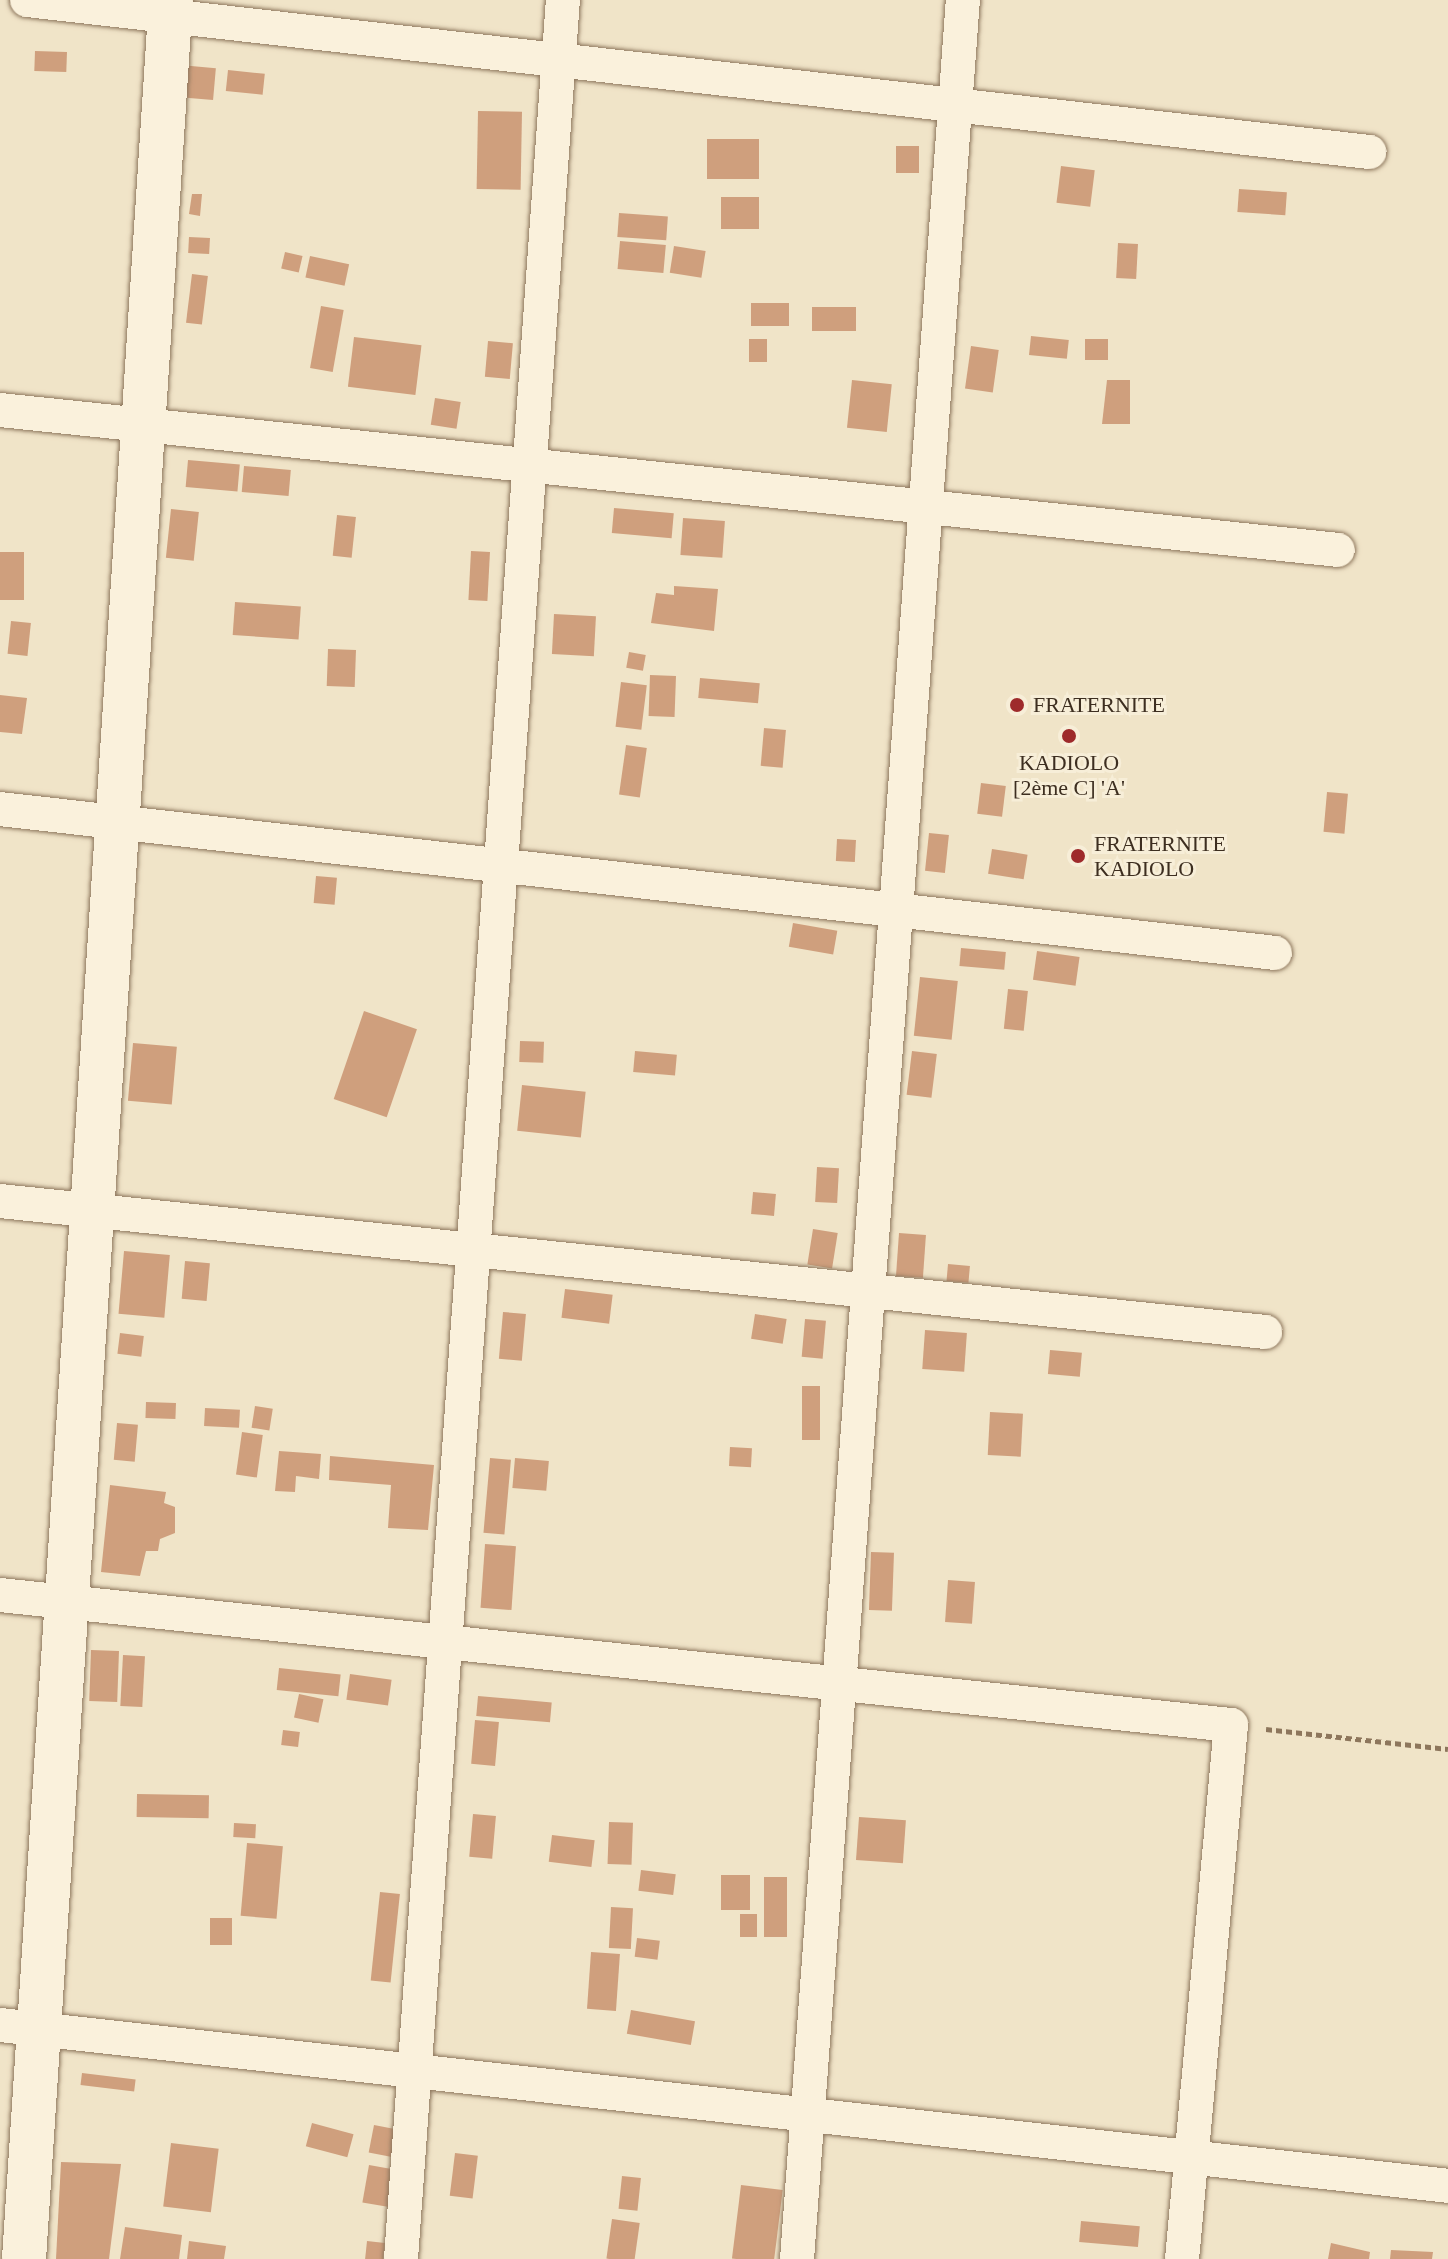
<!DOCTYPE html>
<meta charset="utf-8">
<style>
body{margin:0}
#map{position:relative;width:1448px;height:2259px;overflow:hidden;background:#f0e4c8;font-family:"Times New Roman",serif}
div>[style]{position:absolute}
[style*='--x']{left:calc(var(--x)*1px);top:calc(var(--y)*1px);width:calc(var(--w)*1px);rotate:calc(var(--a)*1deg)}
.building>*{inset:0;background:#cf9f7d;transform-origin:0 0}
.path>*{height:5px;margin-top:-2.5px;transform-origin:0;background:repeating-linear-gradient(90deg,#8d765c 0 6px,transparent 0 10px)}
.roads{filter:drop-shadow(0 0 2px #8d765c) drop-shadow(0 0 2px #8d765c)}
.street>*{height:34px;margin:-17px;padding:0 17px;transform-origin:17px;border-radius:17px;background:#faf1dc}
.secondary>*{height:44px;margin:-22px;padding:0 22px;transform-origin:22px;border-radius:22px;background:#faf1dc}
.dots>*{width:22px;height:22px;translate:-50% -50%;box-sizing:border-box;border:4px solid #f7eed8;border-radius:50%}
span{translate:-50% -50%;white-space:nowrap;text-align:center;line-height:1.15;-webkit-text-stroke:6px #f7eed8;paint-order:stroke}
.poi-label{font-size:22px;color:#3d2e20}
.left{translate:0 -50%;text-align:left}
</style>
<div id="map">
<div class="building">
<div style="left:35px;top:51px;width:32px;height:20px;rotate:2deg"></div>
<div style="left:180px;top:65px;width:36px;height:32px;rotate:5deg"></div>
<div style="left:228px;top:70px;width:37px;height:21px;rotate:6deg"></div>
<div style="left:478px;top:111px;width:44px;height:78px;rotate:1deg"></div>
<div style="left:759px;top:139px;width:40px;height:52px;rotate:90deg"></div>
<div style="left:896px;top:146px;width:23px;height:27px"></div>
<div style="left:1061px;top:166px;width:34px;height:37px;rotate:7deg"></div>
<div style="left:1239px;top:189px;width:48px;height:23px;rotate:4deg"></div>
<div style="clip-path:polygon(192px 194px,202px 194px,200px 216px,189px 214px)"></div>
<div style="left:721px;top:197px;width:38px;height:32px"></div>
<div style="left:619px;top:213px;width:49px;height:24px;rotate:4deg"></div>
<div style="left:189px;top:237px;width:21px;height:16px;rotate:3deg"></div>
<div style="left:620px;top:241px;width:46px;height:28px;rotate:5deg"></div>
<div style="left:1118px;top:243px;width:20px;height:35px;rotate:3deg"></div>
<div style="left:674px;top:246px;width:32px;height:27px;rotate:9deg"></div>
<div style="left:285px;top:252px;width:18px;height:17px;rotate:13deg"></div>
<div style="left:310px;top:256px;width:40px;height:22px;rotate:12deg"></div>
<div style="left:192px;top:274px;width:16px;height:49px;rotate:7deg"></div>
<div style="left:751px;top:303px;width:38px;height:23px"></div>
<div style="left:321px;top:306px;width:23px;height:63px;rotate:10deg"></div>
<div style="left:812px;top:307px;width:44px;height:24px"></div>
<div style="left:1031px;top:336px;width:38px;height:19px;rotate:6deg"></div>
<div style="left:354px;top:337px;width:68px;height:50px;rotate:7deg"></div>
<div style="left:749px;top:339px;width:18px;height:23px"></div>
<div style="left:1085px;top:339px;width:23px;height:21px"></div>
<div style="left:488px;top:341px;width:25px;height:36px;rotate:5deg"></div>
<div style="left:971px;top:346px;width:28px;height:43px;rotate:8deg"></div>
<div style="left:852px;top:380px;width:40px;height:48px;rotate:6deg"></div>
<div style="clip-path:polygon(1107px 380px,1130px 380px,1130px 424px,1102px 424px)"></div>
<div style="left:435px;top:398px;width:26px;height:27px;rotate:9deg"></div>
<div style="left:188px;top:460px;width:52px;height:27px;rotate:5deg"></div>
<div style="left:244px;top:466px;width:47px;height:26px;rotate:5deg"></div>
<div style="left:614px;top:508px;width:60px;height:25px;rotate:5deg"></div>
<div style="left:171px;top:509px;width:28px;height:49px;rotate:6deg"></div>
<div style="left:337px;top:515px;width:19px;height:41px;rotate:6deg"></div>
<div style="left:683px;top:518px;width:42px;height:37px;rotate:4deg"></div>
<div style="left:471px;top:551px;width:19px;height:49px;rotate:3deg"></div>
<div style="left:0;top:552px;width:24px;height:48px"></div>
<div style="clip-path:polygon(674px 586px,718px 589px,714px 631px,651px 623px,656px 593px,674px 595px)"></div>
<div style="left:235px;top:602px;width:66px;height:33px;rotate:4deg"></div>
<div style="left:554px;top:614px;width:42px;height:40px;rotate:3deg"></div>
<div style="left:11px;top:621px;width:20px;height:33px;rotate:6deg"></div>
<div style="left:328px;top:649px;width:28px;height:37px;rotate:2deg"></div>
<div style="left:629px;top:652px;width:17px;height:16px;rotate:10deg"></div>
<div style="left:650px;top:675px;width:26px;height:41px;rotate:2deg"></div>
<div style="left:700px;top:678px;width:60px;height:20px;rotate:5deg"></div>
<div style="left:621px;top:682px;width:26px;height:45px;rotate:7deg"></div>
<div style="clip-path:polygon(0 695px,27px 698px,22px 734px,0 732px)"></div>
<div style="left:764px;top:728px;width:22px;height:38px;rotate:5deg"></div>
<div style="left:626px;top:745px;width:21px;height:50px;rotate:8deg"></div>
<div style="left:981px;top:783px;width:25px;height:31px;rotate:7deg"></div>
<div style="left:1327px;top:792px;width:21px;height:40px;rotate:5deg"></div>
<div style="left:929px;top:833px;width:20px;height:38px;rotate:6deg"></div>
<div style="left:837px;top:839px;width:19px;height:22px;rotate:3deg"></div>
<div style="left:992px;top:849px;width:36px;height:25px;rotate:9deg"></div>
<div style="left:316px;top:876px;width:21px;height:27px;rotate:5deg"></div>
<div style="left:793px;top:923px;width:45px;height:24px;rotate:10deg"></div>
<div style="left:961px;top:948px;width:45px;height:18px;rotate:5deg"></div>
<div style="left:1037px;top:951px;width:43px;height:29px;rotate:8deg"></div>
<div style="left:920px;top:977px;width:38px;height:59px;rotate:6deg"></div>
<div style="left:1008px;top:989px;width:20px;height:40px;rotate:6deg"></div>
<div style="left:364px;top:1011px;width:56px;height:93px;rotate:19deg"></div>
<div style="left:520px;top:1041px;width:24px;height:21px;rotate:2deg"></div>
<div style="left:133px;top:1043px;width:44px;height:58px;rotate:5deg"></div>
<div style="left:635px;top:1051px;width:42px;height:21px;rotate:5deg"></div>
<div style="left:912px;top:1051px;width:25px;height:44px;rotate:7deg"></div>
<div style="left:522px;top:1085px;width:64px;height:46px;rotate:6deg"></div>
<div style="left:817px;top:1167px;width:22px;height:35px;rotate:3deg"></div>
<div style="left:753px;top:1192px;width:23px;height:22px;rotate:5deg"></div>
<div style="left:813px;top:1229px;width:25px;height:36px;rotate:9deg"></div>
<div style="left:899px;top:1233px;width:27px;height:43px;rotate:4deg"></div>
<div style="left:124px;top:1251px;width:46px;height:63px;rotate:5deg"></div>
<div style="left:185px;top:1261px;width:25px;height:38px;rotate:5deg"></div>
<div style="left:948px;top:1264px;width:22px;height:17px;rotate:5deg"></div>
<div style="left:565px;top:1289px;width:48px;height:29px;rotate:7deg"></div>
<div style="left:503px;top:1312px;width:23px;height:47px;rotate:5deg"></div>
<div style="left:755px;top:1314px;width:32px;height:25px;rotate:9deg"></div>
<div style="left:805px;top:1319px;width:21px;height:38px;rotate:5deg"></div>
<div style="left:925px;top:1330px;width:42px;height:39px;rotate:4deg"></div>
<div style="left:120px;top:1333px;width:24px;height:21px;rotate:7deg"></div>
<div style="left:1050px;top:1350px;width:32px;height:24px;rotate:5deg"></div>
<div style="left:802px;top:1386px;width:18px;height:54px"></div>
<div style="left:146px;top:1402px;width:30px;height:16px;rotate:2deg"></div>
<div style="left:255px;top:1406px;width:18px;height:22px;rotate:9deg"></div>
<div style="left:205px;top:1408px;width:35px;height:18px;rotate:3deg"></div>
<div style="left:990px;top:1412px;width:33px;height:43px;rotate:3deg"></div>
<div style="left:117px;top:1423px;width:21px;height:37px;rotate:5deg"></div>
<div style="left:242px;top:1432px;width:21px;height:43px;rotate:8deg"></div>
<div style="left:730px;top:1447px;width:22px;height:19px;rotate:3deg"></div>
<div style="clip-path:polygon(279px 1451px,321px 1454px,319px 1479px,296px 1476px,295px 1492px,275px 1491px)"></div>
<div style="clip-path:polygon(330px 1456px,434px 1465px,428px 1530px,388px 1528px,391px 1485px,329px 1480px)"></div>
<div style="left:490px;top:1458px;width:21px;height:75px;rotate:5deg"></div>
<div style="left:515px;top:1458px;width:34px;height:30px;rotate:5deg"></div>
<div style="clip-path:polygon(110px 1485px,166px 1492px,164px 1503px,175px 1507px,175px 1533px,160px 1539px,158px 1551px,146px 1551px,140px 1576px,101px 1572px)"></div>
<div style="left:485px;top:1544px;width:31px;height:64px;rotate:4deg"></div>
<div style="left:871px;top:1552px;width:23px;height:58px;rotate:2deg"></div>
<div style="left:948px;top:1580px;width:27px;height:42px;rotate:4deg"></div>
<div style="left:91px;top:1650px;width:28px;height:51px;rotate:2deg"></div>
<div style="left:123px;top:1655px;width:22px;height:51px;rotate:3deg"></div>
<div style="left:279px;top:1668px;width:62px;height:22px;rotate:6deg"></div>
<div style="left:350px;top:1674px;width:42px;height:26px;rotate:8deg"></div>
<div style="left:299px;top:1694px;width:25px;height:24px;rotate:12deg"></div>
<div style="left:478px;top:1696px;width:74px;height:20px;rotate:5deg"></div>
<div style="left:475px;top:1720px;width:24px;height:44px;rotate:5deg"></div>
<div style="left:283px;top:1730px;width:17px;height:15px;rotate:7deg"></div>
<div style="left:137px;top:1794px;width:72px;height:23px;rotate:1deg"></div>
<div style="left:473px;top:1814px;width:23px;height:43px;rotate:5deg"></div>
<div style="left:859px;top:1817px;width:47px;height:43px;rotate:4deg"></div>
<div style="left:609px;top:1822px;width:24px;height:42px;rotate:2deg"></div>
<div style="left:234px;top:1823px;width:22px;height:14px;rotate:3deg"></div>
<div style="left:552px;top:1835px;width:43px;height:27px;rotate:7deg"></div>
<div style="left:247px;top:1843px;width:36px;height:73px;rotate:5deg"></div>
<div style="left:641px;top:1870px;width:35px;height:21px;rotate:7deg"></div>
<div style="left:721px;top:1875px;width:29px;height:35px"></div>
<div style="left:764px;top:1877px;width:23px;height:60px"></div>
<div style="left:380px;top:1892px;width:20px;height:89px;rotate:6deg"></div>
<div style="left:611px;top:1907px;width:22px;height:41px;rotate:3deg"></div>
<div style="left:740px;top:1914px;width:17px;height:23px"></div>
<div style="left:210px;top:1918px;width:22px;height:27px"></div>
<div style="left:637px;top:1938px;width:23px;height:19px;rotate:7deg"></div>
<div style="left:591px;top:1952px;width:29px;height:57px;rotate:4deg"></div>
<div style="left:631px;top:2010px;width:65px;height:24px;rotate:10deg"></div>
<div style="left:82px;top:2073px;width:54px;height:12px;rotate:7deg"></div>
<div style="left:312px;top:2123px;width:43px;height:24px;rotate:15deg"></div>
<div style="left:374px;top:2125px;width:25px;height:28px;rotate:11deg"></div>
<div style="left:171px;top:2143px;width:48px;height:64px;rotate:7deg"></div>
<div style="left:455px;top:2153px;width:23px;height:43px;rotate:7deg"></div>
<div style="clip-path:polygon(61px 2162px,121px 2164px,109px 2259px,56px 2259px)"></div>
<div style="left:369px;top:2165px;width:27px;height:38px;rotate:10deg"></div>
<div style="left:622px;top:2176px;width:19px;height:33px;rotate:6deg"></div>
<div style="left:741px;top:2185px;width:42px;height:74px;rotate:7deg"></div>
<div style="left:612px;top:2219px;width:28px;height:40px;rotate:8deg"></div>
<div style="left:1081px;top:2221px;width:59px;height:21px;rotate:5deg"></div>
<div style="clip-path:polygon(125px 2227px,182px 2235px,179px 2259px,120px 2259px)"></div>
<div style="clip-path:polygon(189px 2241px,226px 2246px,224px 2259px,187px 2259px)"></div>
<div style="left:367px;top:2241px;width:18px;height:18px;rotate:6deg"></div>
<div style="clip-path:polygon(1331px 2243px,1370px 2252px,1369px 2259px,1328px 2259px)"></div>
<div style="clip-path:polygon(1391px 2250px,1433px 2252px,1432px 2259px,1390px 2259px)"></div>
</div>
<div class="path">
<div style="--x:1266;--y:1729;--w:183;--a:6.3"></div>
</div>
<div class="roads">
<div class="street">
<div style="--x:27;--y:0;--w:1351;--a:6.46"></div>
<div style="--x:0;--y:410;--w:1345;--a:5.97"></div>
<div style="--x:0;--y:809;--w:1283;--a:6.44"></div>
<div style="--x:0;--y:1201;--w:1272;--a:5.91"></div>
<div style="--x:0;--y:1595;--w:1238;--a:6.03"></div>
<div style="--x:1231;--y:1725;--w:536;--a:95.24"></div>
<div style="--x:0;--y:2025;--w:1457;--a:6.34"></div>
<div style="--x:401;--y:2259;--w:2265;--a:-85.9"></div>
<div style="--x:797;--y:2259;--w:2265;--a:-85.8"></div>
</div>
<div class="secondary">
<div style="--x:24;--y:2259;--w:2264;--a:-86.28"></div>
</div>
</div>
<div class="dots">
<div style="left:1017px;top:705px;background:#9e2a2b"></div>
<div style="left:1069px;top:736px;background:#9e2a2b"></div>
<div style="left:1078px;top:856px;background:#9e2a2b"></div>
</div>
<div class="poi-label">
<span class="left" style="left:1033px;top:705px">FRATERNITE</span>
<span style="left:1069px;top:775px">KADIOLO<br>[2ème C] 'A'</span>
<span class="left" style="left:1094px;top:856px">FRATERNITE<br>KADIOLO</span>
</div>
</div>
